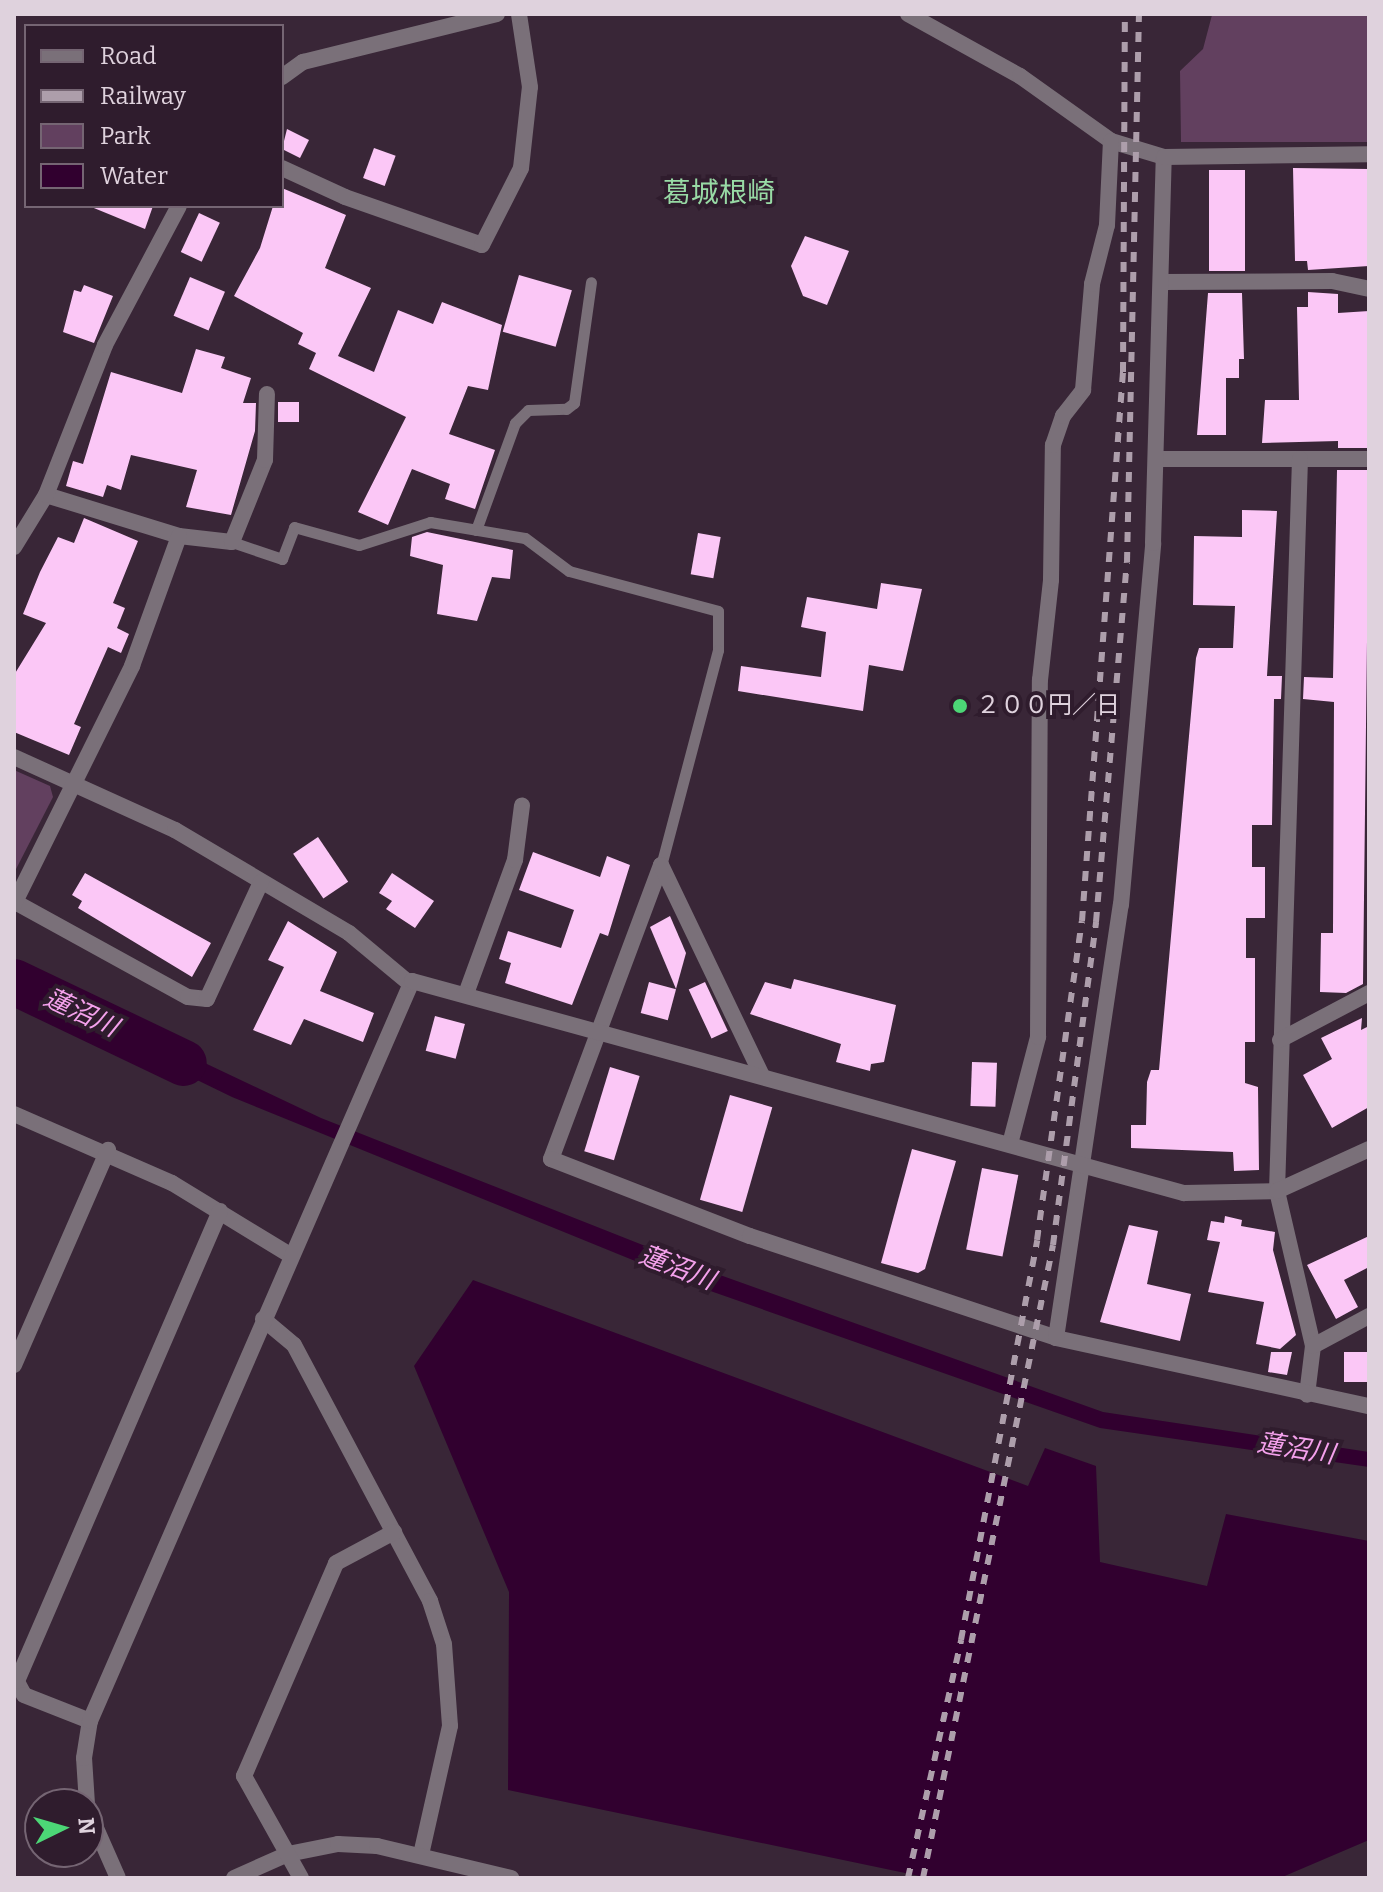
<!DOCTYPE html>
<meta charset="utf-8">
<style>
body{margin:0}
#map{position:relative;width:1383px;height:1892px;overflow:hidden;background:#392637;font-family:Bitter,"Noto Sans JP",serif}
div>[style]{position:absolute}
[style*='--x']{left:calc(var(--x)*1px);top:calc(var(--y)*1px);width:calc(var(--w)*1px);rotate:calc(var(--a)*1deg)}
.green>*{inset:0;background:#62405f}
.water>*{inset:0;background:#31002f}
.river>*{height:46px;margin:-23px;padding:0 23px;transform-origin:23px;border-radius:23px;background:#31002f}
.building>*{inset:0;background:#fbc7f6;transform-origin:0 0}
.service>*{height:11px;margin:-5.5px;padding:0 5.5px;transform-origin:5.5px;border-radius:5.5px;background:#7a7079}
.minor>*{height:16px;margin:-8px;padding:0 8px;transform-origin:8px;border-radius:8px;background:#7a7079}
.rail>*{height:6px;margin-top:-3px;transform-origin:0;background:repeating-linear-gradient(90deg,#ad9eab 0 10px,transparent 0 20px)}
.dots>*{width:22px;height:22px;translate:-50% -50%;box-sizing:border-box;border:4px solid #2f1c2d;border-radius:50%}
span{translate:-50% -50%;white-space:nowrap;text-align:center;line-height:1.15;-webkit-text-stroke:8px #2f1c2d;paint-order:stroke}
.poi-label{font-size:24px;color:#dfd2dd}
.left{translate:0 -50%;text-align:left}
.water-label{font-size:26px;color:#f4a1ec;font-style:italic}
.quarter-label{font-size:28px;color:#98daa5}
.frame{position:absolute;inset:0;border:16px solid #dfd2dd;pointer-events:none}
.legend{position:absolute;left:24px;top:24px;width:260px;height:184px;box-sizing:border-box;background:#2f1c2d;border:2px solid #756573;margin:0;padding:10px 14px;list-style:none;font-size:24px;color:#dfd2dd}
.legend li{display:flex;align-items:center;gap:16px;height:40px}
.legend b{width:40px;border:2px solid #756573}
.north{position:absolute;left:24px;top:1788px;width:80px;height:80px;box-sizing:border-box;background:#2f1c2d;border:2px solid #756573;border-radius:50%;rotate:85deg;font-size:22px;font-weight:700;line-height:32px;text-align:center;color:#dfd2dd}
.north::after{content:'';display:block;margin:auto;width:28px;height:36px;background:#4cd676;clip-path:polygon(50% 0,100% 100%,50% 72%,0 100%)}
</style>
<div id="map">
<div class="green">
<div style="clip-path:polygon(1212px 15px,1369px 15px,1369px 142px,1181px 142px,1180px 71px,1203px 49px)"></div>
<div style="clip-path:polygon(14px 770px,50px 786px,53px 797px,14px 873px)"></div>
</div>
<div class="water">
<div style="clip-path:polygon(131px 1028px,321px 1118px,706px 1270px,1103px 1412px,1369px 1452px,1369px 1467px,1100px 1428px,699px 1287px,232px 1097px,123px 1044px)"></div>
<div style="clip-path:polygon(473px 1280px,1028px 1486px,1045px 1448px,1096px 1466px,1100px 1562px,1207px 1586px,1226px 1514px,1369px 1541px,1369px 1840px,1280px 1878px,929px 1878px,508px 1790px,509px 1592px,414px 1366px)"></div>
</div>
<div class="river">
<div style="--x:14;--y:982;--w:188;--a:25.5"></div>
</div>
<div class="building">
<div style="clip-path:polygon(287px 129px,309px 140px,300px 158px,282px 149px)"></div>
<div style="left:374px;top:148px;width:23px;height:32px;rotate:20deg"></div>
<div style="clip-path:polygon(1293px 168px,1369px 169px,1369px 266px,1308px 270px,1307px 261px,1295px 261px)"></div>
<div style="left:1209px;top:170px;width:36px;height:101px"></div>
<div style="clip-path:polygon(282px 188px,346px 215px,325px 268px,371px 288px,338px 356px,374px 372px,398px 310px,433px 324px,442px 302px,502px 325px,488px 390px,468px 386px,449px 434px,495px 450px,475px 509px,445px 499px,450px 484px,412px 469px,388px 525px,358px 512px,406px 417px,309px 369px,316px 353px,298px 344px,303px 333px,234px 296px,260px 248px,273px 206px,282px 206px)"></div>
<div style="clip-path:polygon(89px 206px,153px 206px,145px 229px)"></div>
<div style="left:199px;top:213px;width:23px;height:43px;rotate:25deg"></div>
<div style="clip-path:polygon(805px 236px,849px 251px,827px 305px,803px 296px,791px 266px)"></div>
<div style="left:519px;top:275px;width:55px;height:59px;rotate:16deg"></div>
<div style="left:190px;top:277px;width:38px;height:42px;rotate:23deg"></div>
<div style="clip-path:polygon(84px 285px,113px 296px,94px 343px,63px 332px,74px 290px,81px 292px)"></div>
<div style="clip-path:polygon(1308px 292px,1338px 294px,1338px 313px,1369px 311px,1369px 448px,1338px 448px,1338px 441px,1262px 443px,1265px 400px,1299px 400px,1297px 307px,1308px 307px)"></div>
<div style="clip-path:polygon(1208px 293px,1242px 293px,1244px 359px,1239px 359px,1239px 378px,1226px 378px,1226px 435px,1197px 435px)"></div>
<div style="clip-path:polygon(196px 349px,225px 357px,221px 368px,251px 378px,243px 403px,256px 403px,255px 431px,231px 515px,186px 507px,197px 470px,131px 455px,121px 490px,107px 485px,103px 497px,66px 486px,73px 461px,83px 464px,111px 372px,182px 393px)"></div>
<div style="left:278px;top:402px;width:21px;height:20px"></div>
<div style="clip-path:polygon(1337px 470px,1369px 470px,1363px 984px,1346px 993px,1320px 992px,1321px 933px,1333px 933px,1334px 702px,1303px 699px,1304px 677px,1333px 678px)"></div>
<div style="clip-path:polygon(1242px 510px,1277px 511px,1267px 676px,1282px 676px,1281px 699px,1274px 699px,1272px 825px,1252px 825px,1252px 867px,1265px 867px,1265px 918px,1246px 918px,1246px 958px,1255px 958px,1255px 1042px,1245px 1042px,1245px 1083px,1258px 1087px,1259px 1170px,1234px 1171px,1233px 1152px,1131px 1148px,1131px 1125px,1146px 1125px,1147px 1082px,1151px 1070px,1159px 1070px,1196px 658px,1199px 648px,1233px 648px,1235px 606px,1193px 605px,1194px 536px,1242px 537px)"></div>
<div style="clip-path:polygon(84px 518px,138px 541px,113px 603px,125px 608px,117px 628px,129px 634px,121px 653px,108px 647px,74px 724px,81px 727px,69px 755px,14px 732px,14px 675px,46px 623px,23px 614px,40px 572px,58px 537px,74px 543px)"></div>
<div style="clip-path:polygon(427px 532px,513px 550px,510px 579px,492px 577px,477px 621px,437px 614px,443px 565px,410px 556px,412px 537px)"></div>
<div style="left:698px;top:533px;width:23px;height:42px;rotate:10deg"></div>
<div style="clip-path:polygon(881px 583px,922px 589px,903px 671px,869px 665px,863px 711px,738px 691px,741px 666px,821px 677px,826px 632px,801px 627px,807px 597px,877px 609px)"></div>
<div style="left:318px;top:837px;width:54px;height:30px;rotate:56deg"></div>
<div style="clip-path:polygon(533px 852px,600px 877px,607px 856px,630px 865px,608px 936px,600px 933px,572px 1005px,505px 983px,511px 963px,499px 959px,508px 931px,561px 948px,574px 910px,519px 890px)"></div>
<div style="clip-path:polygon(85px 873px,211px 943px,192px 977px,78px 908px,82px 901px,72px 895px)"></div>
<div style="clip-path:polygon(392px 873px,434px 901px,415px 928px,386px 909px,392px 901px,379px 893px)"></div>
<div style="clip-path:polygon(670px 916px,686px 953px,676px 989px,650px 927px)"></div>
<div style="clip-path:polygon(288px 921px,337px 952px,320px 991px,374px 1013px,363px 1042px,304px 1019px,291px 1045px,253px 1030px,284px 967px,268px 960px)"></div>
<div style="clip-path:polygon(794px 979px,896px 1005px,884px 1062px,871px 1064px,870px 1071px,836px 1062px,841px 1044px,750px 1014px,765px 982px,791px 989px)"></div>
<div style="left:649px;top:982px;width:28px;height:32px;rotate:15deg"></div>
<div style="left:705px;top:982px;width:54px;height:18px;rotate:65deg"></div>
<div style="left:435px;top:1016px;width:31px;height:36px;rotate:15deg"></div>
<div style="clip-path:polygon(1362px 1018px,1361px 1030px,1369px 1026px,1369px 1107px,1332px 1128px,1303px 1075px,1332px 1059px,1321px 1038px)"></div>
<div style="left:972px;top:1062px;width:25px;height:44px;rotate:2deg"></div>
<div style="left:610px;top:1067px;width:31px;height:88px;rotate:17deg"></div>
<div style="left:730px;top:1095px;width:44px;height:109px;rotate:16deg"></div>
<div style="clip-path:polygon(912px 1149px,956px 1161px,925px 1269px,918px 1273px,881px 1263px)"></div>
<div style="left:982px;top:1168px;width:37px;height:83px;rotate:11deg"></div>
<div style="clip-path:polygon(1225px 1216px,1242px 1220px,1241px 1226px,1275px 1232px,1273px 1250px,1296px 1335px,1280px 1349px,1256px 1344px,1264px 1302px,1208px 1292px,1220px 1242px,1207px 1240px,1211px 1221px,1224px 1223px)"></div>
<div style="clip-path:polygon(1129px 1225px,1158px 1231px,1147px 1284px,1191px 1294px,1180px 1341px,1100px 1322px)"></div>
<div style="clip-path:polygon(1369px 1236px,1369px 1267px,1344px 1280px,1358px 1307px,1336px 1319px,1307px 1265px)"></div>
<div style="clip-path:polygon(1271px 1352px,1292px 1352px,1287px 1375px,1268px 1372px)"></div>
<div style="left:1344px;top:1352px;width:25px;height:30px"></div>
</div>
<div class="service">
<div style="--x:476;--y:530;--w:114;--a:-70"></div>
<div style="--x:515;--y:423;--w:18;--a:-45"></div>
<div style="--x:528;--y:410;--w:38;--a:-2"></div>
<div style="--x:566;--y:409;--w:10;--a:-37"></div>
<div style="--x:574;--y:403;--w:122;--a:-82"></div>
<div style="--x:232;--y:542;--w:53;--a:18.8"></div>
<div style="--x:282;--y:559;--w:34;--a:-69"></div>
<div style="--x:294;--y:527;--w:67;--a:15.5"></div>
<div style="--x:359;--y:545;--w:75;--a:-17.9"></div>
<div style="--x:430;--y:522;--w:96;--a:9.6"></div>
<div style="--x:525;--y:538;--w:55;--a:36.9"></div>
<div style="--x:569;--y:571;--w:154;--a:15"></div>
<div style="--x:718;--y:611;--w:39;--a:90"></div>
<div style="--x:718;--y:650;--w:222;--a:104.8"></div>
</div>
<div class="minor">
<div style="--x:908;--y:14;--w:128;--a:29"></div>
<div style="--x:1020;--y:76;--w:112;--a:35.5"></div>
<div style="--x:1111;--y:141;--w:55;--a:16.8"></div>
<div style="--x:282;--y:77;--w:26;--a:-36"></div>
<div style="--x:303;--y:62;--w:200;--a:-13.9"></div>
<div style="--x:282;--y:168;--w:69;--a:24.7"></div>
<div style="--x:345;--y:197;--w:145;--a:19.3"></div>
<div style="--x:482;--y:245;--w:86;--a:-63.1"></div>
<div style="--x:521;--y:168;--w:81;--a:-83.7"></div>
<div style="--x:530;--y:87;--w:74;--a:-98.6"></div>
<div style="--x:1161;--y:282;--w:171;--a:-0.3"></div>
<div style="--x:1332;--y:281;--w:38;--a:12"></div>
<div style="--x:1157;--y:459;--w:212;--a:0"></div>
<div style="--x:1300;--y:459;--w:732;--a:91.8"></div>
<div style="--x:1277;--y:1191;--w:159;--a:76.9"></div>
<div style="--x:1313;--y:1346;--w:49;--a:97"></div>
<div style="--x:46;--y:495;--w:139;--a:17.1"></div>
<div style="--x:179;--y:536;--w:53;--a:6.5"></div>
<div style="--x:232;--y:542;--w:88;--a:-68.1"></div>
<div style="--x:265;--y:460;--w:66;--a:-88.3"></div>
<div style="--x:14;--y:547;--w:61;--a:-58.4"></div>
<div style="--x:46;--y:495;--w:161;--a:-68.5"></div>
<div style="--x:105;--y:345;--w:157;--a:-62"></div>
<div style="--x:14;--y:757;--w:177;--a:24.4"></div>
<div style="--x:175;--y:830;--w:202;--a:30.6"></div>
<div style="--x:349;--y:933;--w:78;--a:39.8"></div>
<div style="--x:661;--y:865;--w:314;--a:110.5"></div>
<div style="--x:551;--y:1159;--w:213;--a:21.2"></div>
<div style="--x:750;--y:1236;--w:323;--a:18.4"></div>
<div style="--x:1056;--y:1338;--w:320;--a:12.3"></div>
<div style="--x:661;--y:865;--w:234;--a:64.4"></div>
<div style="--x:15;--y:902;--w:197;--a:28.8"></div>
<div style="--x:188;--y:997;--w:19;--a:6"></div>
<div style="--x:207;--y:999;--w:129;--a:-65.2"></div>
<div style="--x:14;--y:904;--w:266;--a:-63.6"></div>
<div style="--x:132;--y:666;--w:138;--a:-70.1"></div>
<div style="--x:467;--y:991;--w:140;--a:-69.9"></div>
<div style="--x:515;--y:860;--w:55;--a:-82.7"></div>
<div style="--x:1280;--y:1040;--w:101;--a:-27.8"></div>
<div style="--x:14;--y:1114;--w:172;--a:23.6"></div>
<div style="--x:172;--y:1183;--w:138;--a:31.4"></div>
<div style="--x:1010;--y:1144;--w:111;--a:-75.3"></div>
<div style="--x:1038;--y:1037;--w:357;--a:-89.7"></div>
<div style="--x:1040;--y:680;--w:101;--a:-83.7"></div>
<div style="--x:1051;--y:580;--w:135;--a:-89.2"></div>
<div style="--x:1053;--y:445;--w:31;--a:-71"></div>
<div style="--x:1063;--y:416;--w:33;--a:-52"></div>
<div style="--x:1083;--y:390;--w:106;--a:-85.1"></div>
<div style="--x:1092;--y:284;--w:61;--a:-75.7"></div>
<div style="--x:1107;--y:225;--w:84;--a:-87.3"></div>
<div style="--x:263;--y:1319;--w:40;--a:40"></div>
<div style="--x:294;--y:1345;--w:290;--a:62"></div>
<div style="--x:430;--y:1601;--w:45;--a:72"></div>
<div style="--x:444;--y:1644;--w:82;--a:85.8"></div>
<div style="--x:450;--y:1726;--w:132;--a:102.7"></div>
<div style="--x:1056;--y:1338;--w:438;--a:-81.5"></div>
<div style="--x:1121;--y:905;--w:363;--a:-84.9"></div>
<div style="--x:1153;--y:543;--w:386;--a:-88.4"></div>
<div style="--x:1164;--y:157;--w:205;--a:-0.8"></div>
<div style="--x:1313;--y:1346;--w:64;--a:-28.2"></div>
<div style="--x:14;--y:1365;--w:235;--a:-66.4"></div>
<div style="--x:14;--y:1676;--w:21;--a:62"></div>
<div style="--x:24;--y:1695;--w:71;--a:21.5"></div>
<div style="--x:17;--y:1681;--w:512;--a:-66.64"></div>
<div style="--x:87;--y:1804;--w:46;--a:-93.7"></div>
<div style="--x:84;--y:1758;--w:37;--a:-81"></div>
<div style="--x:90;--y:1721;--w:807;--a:-66.48"></div>
<div style="--x:412;--y:981;--w:801;--a:15.36"></div>
<div style="--x:1184;--y:1193;--w:93;--a:-1.2"></div>
<div style="--x:1277;--y:1191;--w:101;--a:-24.5"></div>
<div style="--x:88;--y:1810;--w:74;--a:66.2"></div>
<div style="--x:234;--y:1878;--w:59;--a:-24"></div>
<div style="--x:288;--y:1854;--w:51;--a:-11.3"></div>
<div style="--x:338;--y:1844;--w:39;--a:3"></div>
<div style="--x:377;--y:1846;--w:138;--a:13.4"></div>
<div style="--x:301;--y:1878;--w:117;--a:-119.2"></div>
<div style="--x:244;--y:1776;--w:232;--a:-66.6"></div>
<div style="--x:336;--y:1563;--w:66;--a:-28.1"></div>
</div>
<div class="rail">
<div style="--x:908;--y:1878;--w:244;--a:-77.4"></div>
<div style="--x:961;--y:1640;--w:407;--a:-79.2"></div>
<div style="--x:1037;--y:1240;--w:322;--a:-82"></div>
<div style="--x:1082;--y:921;--w:551;--a:-85.73"></div>
<div style="--x:1123;--y:372;--w:358;--a:-89.7"></div>
<div style="--x:923;--y:1878;--w:646;--a:-78.39"></div>
<div style="--x:1053;--y:1245;--w:326;--a:-82.4"></div>
<div style="--x:1096;--y:922;--w:361;--a:-85.1"></div>
<div style="--x:1127;--y:562;--w:548;--a:-88.75"></div>
</div>
<div class="dots">
<div style="left:960px;top:706px;background:#4cd676"></div>
</div>
<div class="poi-label">
<span class="left" style="left:976px;top:706px">２００円／日</span>
</div>
<div class="water-label">
<span style="left:81px;top:1013px;rotate:25deg">蓮沼川</span>
<span style="left:677px;top:1268px;rotate:21deg">蓮沼川</span>
<span style="left:1296px;top:1449px;rotate:9deg">蓮沼川</span>
</div>
<div class="quarter-label">
<span style="left:719px;top:193px">葛城根崎</span>
</div>
<div class="frame"></div>
<ul class="legend">
<li><b style="height:10px;background:#7a7079"></b>Road</li>
<li><b style="height:10px;background:#ad9eab"></b>Railway</li>
<li><b style="height:22px;background:#62405f"></b>Park</li>
<li><b style="height:22px;background:#31002f"></b>Water</li>
</ul>
<div class="north">N</div>
</div>
